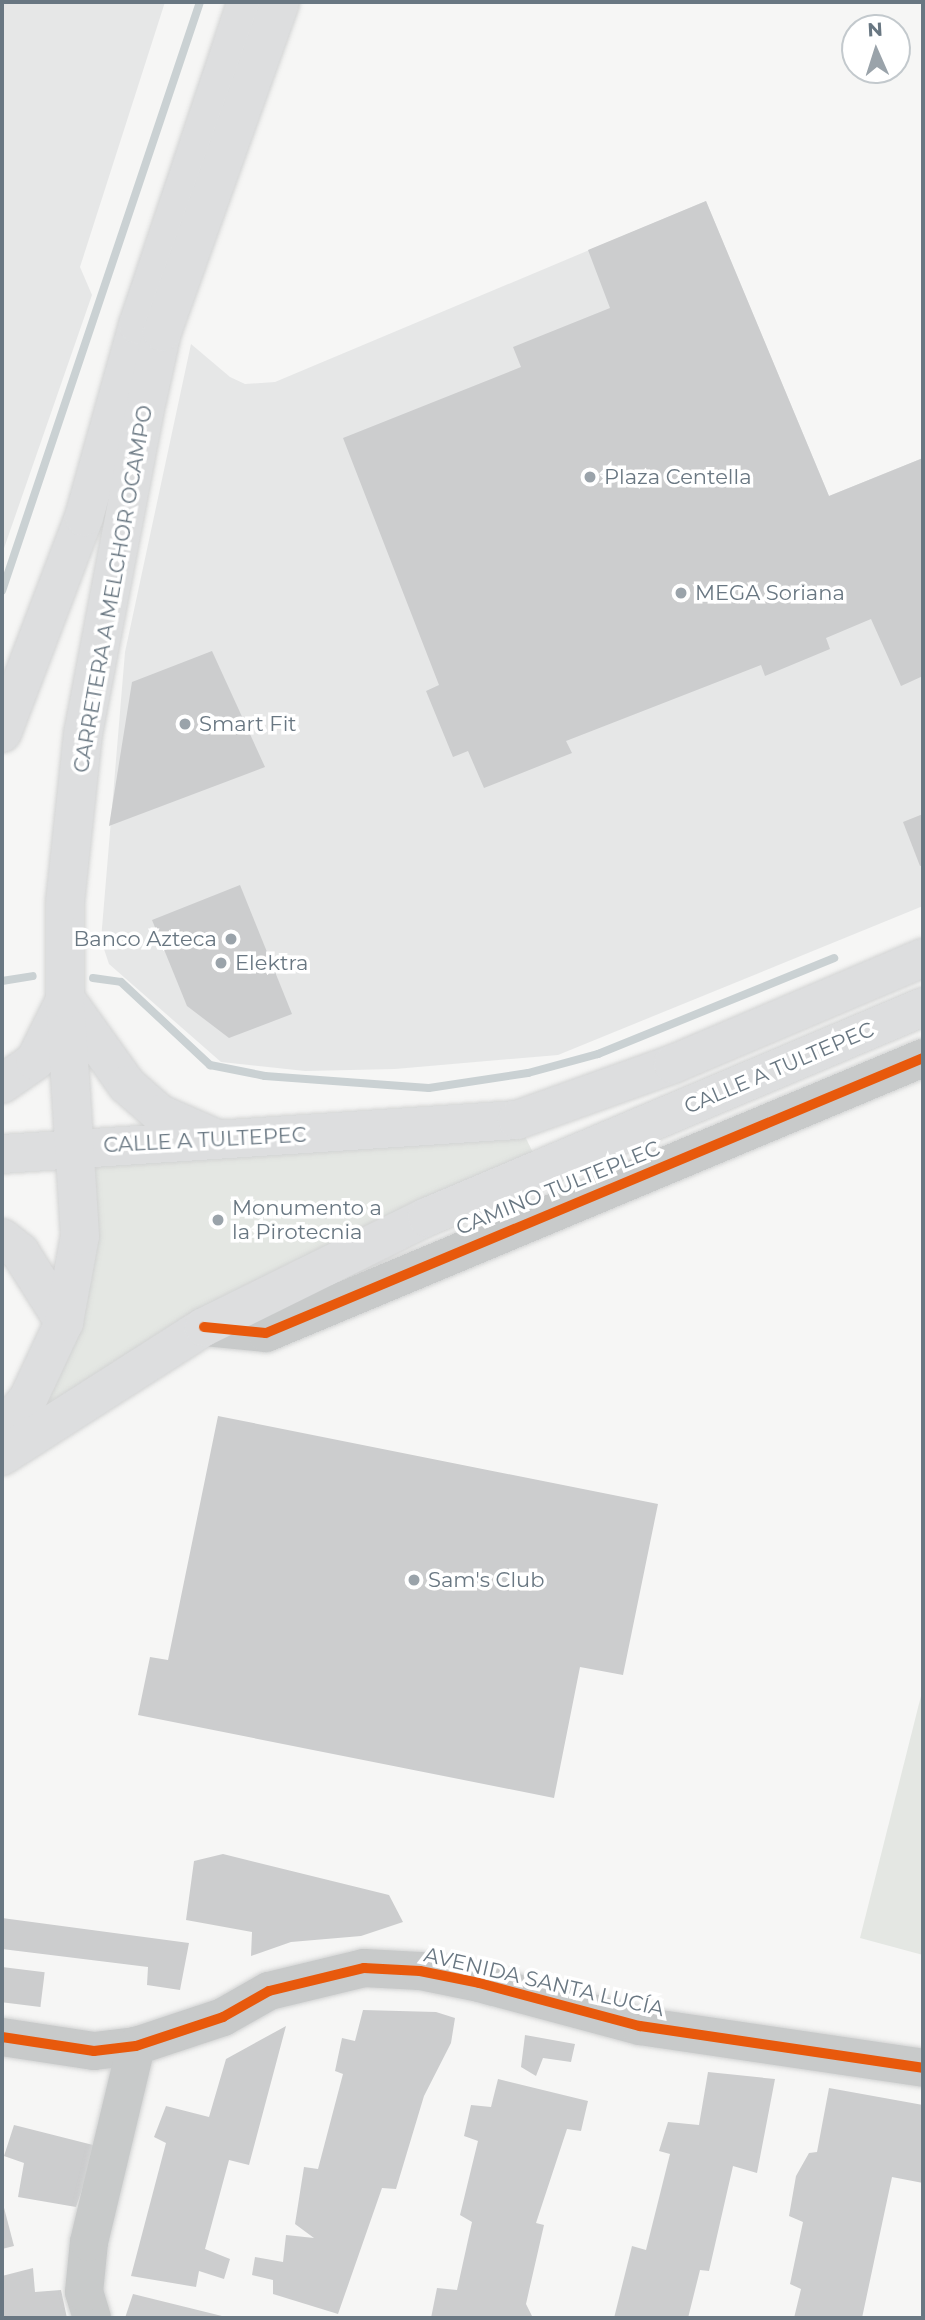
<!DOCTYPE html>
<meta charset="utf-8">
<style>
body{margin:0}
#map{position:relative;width:925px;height:2320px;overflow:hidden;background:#f6f6f5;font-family:Montserrat,sans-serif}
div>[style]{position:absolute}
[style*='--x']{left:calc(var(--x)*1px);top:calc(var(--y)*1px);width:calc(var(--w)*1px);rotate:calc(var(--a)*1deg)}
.built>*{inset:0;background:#e6e7e7}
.green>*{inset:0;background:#e4e7e3}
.stream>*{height:8px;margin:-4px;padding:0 4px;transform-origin:4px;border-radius:4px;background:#cad1d3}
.building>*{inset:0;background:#cccdce;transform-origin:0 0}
.roads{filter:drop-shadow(0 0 2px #d2d3d3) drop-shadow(0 0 2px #d2d3d3)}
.minor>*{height:38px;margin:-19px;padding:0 19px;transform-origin:19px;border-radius:19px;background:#c8caca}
.major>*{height:38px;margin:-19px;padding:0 19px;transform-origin:19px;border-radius:19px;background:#dddedf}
.cycleway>*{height:10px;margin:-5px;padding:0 5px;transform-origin:5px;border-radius:5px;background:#e8590c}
.dots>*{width:19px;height:19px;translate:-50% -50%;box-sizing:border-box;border:4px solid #fff;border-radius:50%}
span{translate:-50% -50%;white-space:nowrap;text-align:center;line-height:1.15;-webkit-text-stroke:7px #fff;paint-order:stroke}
.poi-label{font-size:21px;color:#697782}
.left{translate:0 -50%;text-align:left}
.right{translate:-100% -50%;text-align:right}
.street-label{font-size:21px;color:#697782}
.frame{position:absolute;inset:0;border:4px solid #697782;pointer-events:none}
.north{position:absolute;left:841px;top:14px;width:70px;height:70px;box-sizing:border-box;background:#fff;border:2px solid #c3c9cd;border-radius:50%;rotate:357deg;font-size:19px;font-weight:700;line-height:28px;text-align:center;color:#697782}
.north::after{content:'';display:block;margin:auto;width:24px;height:32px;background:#9aa3aa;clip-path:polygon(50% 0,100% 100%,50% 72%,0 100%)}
</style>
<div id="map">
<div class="built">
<div style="clip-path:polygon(2px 2px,165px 2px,80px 267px,92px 295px,2px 554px)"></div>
<div style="clip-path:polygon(706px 201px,829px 496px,923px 458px,923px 906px,558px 1055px,395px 1069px,305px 1071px,221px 1062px,109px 964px,101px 940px,125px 652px,191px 344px,230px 377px,245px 384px,275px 382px)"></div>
</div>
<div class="green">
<div style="clip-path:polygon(517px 1120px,541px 1169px,2px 1429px,62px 1333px,75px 1149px)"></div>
<div style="clip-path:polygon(923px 1688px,923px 1955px,860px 1938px)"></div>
</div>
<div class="stream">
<div style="--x:2;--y:591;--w:621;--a:-71.42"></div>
<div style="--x:93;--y:978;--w:28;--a:8"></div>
<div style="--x:121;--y:982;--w:122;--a:43"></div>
<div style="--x:210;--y:1065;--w:56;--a:11.3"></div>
<div style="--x:265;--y:1076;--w:164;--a:4.2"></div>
<div style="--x:429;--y:1088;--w:100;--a:-8.6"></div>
<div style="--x:528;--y:1073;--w:73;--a:-15.2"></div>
<div style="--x:598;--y:1054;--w:255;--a:-22.1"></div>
<div style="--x:2;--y:981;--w:31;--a:-9"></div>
</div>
<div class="building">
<div style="clip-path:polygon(706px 201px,829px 496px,923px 458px,923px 676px,901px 686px,871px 619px,826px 638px,830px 649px,765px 676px,761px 665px,566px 741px,572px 753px,484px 788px,468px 751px,453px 757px,426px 691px,439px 685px,343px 438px,521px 367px,513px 347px,610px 308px,588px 250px)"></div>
<div style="clip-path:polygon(212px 651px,265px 767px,109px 826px,132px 682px)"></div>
<div style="clip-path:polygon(923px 814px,923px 865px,920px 866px,903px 822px)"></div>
<div style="clip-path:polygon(240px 885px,292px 1014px,229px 1038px,187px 1006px,152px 920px)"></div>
<div style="clip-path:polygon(218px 1416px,658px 1504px,623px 1675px,580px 1667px,554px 1798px,138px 1715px,150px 1657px,168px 1660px)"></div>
<div style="clip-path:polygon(223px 1854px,389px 1895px,403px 1922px,361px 1936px,291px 1942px,251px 1956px,252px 1932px,186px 1920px,194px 1861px)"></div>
<div style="clip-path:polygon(2px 1918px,189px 1943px,180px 1990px,147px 1985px,148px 1967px,2px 1949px)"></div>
<div style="left:2px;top:1967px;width:43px;height:35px;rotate:7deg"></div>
<div style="clip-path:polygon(363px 2010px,436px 2012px,455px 2018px,451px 2043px,424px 2096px,396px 2189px,382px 2188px,338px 2314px,273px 2294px,273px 2280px,252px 2275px,255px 2257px,283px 2262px,286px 2235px,314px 2238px,295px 2224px,304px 2167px,318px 2169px,343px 2074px,335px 2071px,342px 2038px,355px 2041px)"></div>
<div style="clip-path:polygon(286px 2026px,249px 2165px,229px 2160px,205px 2249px,230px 2259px,224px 2279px,199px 2271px,196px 2287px,131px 2276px,166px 2143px,154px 2137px,166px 2106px,209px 2117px,226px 2059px)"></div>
<div style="clip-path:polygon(525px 2035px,575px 2044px,571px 2062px,543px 2058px,536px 2076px,521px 2067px)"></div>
<div style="clip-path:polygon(708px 2072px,775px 2079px,757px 2173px,733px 2166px,709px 2271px,700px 2270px,688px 2318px,614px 2318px,632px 2246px,646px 2250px,670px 2154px,659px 2151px,668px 2122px,699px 2125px)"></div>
<div style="clip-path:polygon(498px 2079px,588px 2101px,581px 2131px,567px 2129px,536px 2223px,544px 2225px,526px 2304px,533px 2318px,431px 2318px,437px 2288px,457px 2290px,472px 2222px,460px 2215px,478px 2141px,464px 2136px,471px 2105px,491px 2107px)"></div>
<div style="clip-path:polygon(829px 2088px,923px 2105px,923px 2183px,892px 2177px,862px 2318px,794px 2318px,801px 2289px,790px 2284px,803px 2222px,789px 2216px,796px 2176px,809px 2153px,817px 2152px)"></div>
<div style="clip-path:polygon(14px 2125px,97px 2146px,76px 2207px,18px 2197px,24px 2163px,4px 2156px)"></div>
<div style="clip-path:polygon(2px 2200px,14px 2246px,2px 2249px)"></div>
<div style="clip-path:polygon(33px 2268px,35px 2292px,61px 2290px,67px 2318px,2px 2318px,2px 2276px)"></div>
<div style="clip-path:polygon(133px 2294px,226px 2317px,226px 2318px,125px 2318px)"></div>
</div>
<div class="roads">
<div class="minor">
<div style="--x:204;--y:1327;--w:62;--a:5.5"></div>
<div style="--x:266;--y:1333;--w:712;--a:-22.71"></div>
<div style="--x:2;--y:2037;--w:93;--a:8.7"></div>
<div style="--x:94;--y:2051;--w:42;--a:-6.8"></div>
<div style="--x:136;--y:2046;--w:92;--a:-18.4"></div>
<div style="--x:223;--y:2017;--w:53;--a:-29.5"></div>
<div style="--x:269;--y:1991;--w:98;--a:-13.6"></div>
<div style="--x:364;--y:1968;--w:56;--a:3.1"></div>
<div style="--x:420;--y:1971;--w:60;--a:11.5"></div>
<div style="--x:479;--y:1983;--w:167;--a:15"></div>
<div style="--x:640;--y:2026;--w:286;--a:8.4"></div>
<div style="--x:92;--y:2318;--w:27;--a:-107"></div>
<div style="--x:84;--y:2292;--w:50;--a:-84.3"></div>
<div style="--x:89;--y:2242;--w:202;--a:-76.5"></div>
</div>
<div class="major">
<div style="--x:2;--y:733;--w:231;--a:-69.2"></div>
<div style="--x:84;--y:517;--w:199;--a:-74.3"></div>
<div style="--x:138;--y:325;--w:341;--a:-71.4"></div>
<div style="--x:67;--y:1001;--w:103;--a:54.5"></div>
<div style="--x:127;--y:1085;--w:44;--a:41.3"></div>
<div style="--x:160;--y:1114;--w:58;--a:23.5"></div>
<div style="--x:2;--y:1084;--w:40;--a:-34.9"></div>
<div style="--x:35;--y:1061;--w:64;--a:-63.8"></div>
<div style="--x:2;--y:1154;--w:516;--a:-3.78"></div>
<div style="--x:517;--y:1120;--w:166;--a:-19.7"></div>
<div style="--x:673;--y:1064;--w:272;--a:-23"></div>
<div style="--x:2;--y:1238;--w:23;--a:38"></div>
<div style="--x:20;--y:1252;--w:83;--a:57.8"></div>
<div style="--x:2;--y:1430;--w:40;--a:-50"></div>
<div style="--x:28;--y:1399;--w:85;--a:-64.9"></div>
<div style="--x:64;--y:1322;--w:87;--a:-79.5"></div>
<div style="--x:80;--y:1236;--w:237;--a:-93.6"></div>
<div style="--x:65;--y:999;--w:97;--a:-90"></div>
<div style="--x:65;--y:902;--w:169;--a:-83.9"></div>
<div style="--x:83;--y:734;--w:340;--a:-79.2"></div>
<div style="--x:147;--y:400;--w:70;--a:-77.6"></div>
<div style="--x:162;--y:332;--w:350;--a:-70.3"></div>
<div style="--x:2;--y:1456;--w:240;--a:-32.6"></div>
<div style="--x:204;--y:1327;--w:249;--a:-26.3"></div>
<div style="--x:427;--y:1217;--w:539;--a:-22.95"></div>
</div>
</div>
<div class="cycleway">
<div style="--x:204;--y:1327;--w:62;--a:5.5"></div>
<div style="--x:266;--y:1333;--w:712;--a:-22.71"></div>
<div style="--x:2;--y:2037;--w:93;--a:8.7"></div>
<div style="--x:94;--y:2051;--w:42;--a:-6.8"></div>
<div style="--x:136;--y:2046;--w:92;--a:-18.4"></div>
<div style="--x:223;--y:2017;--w:53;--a:-29.5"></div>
<div style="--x:269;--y:1991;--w:98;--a:-13.6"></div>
<div style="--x:364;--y:1968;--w:56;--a:3.1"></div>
<div style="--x:420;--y:1971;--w:60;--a:11.5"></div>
<div style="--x:479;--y:1983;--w:167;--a:15"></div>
<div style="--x:640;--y:2026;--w:286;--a:8.4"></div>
</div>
<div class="dots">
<div style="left:590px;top:477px;background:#9aa3aa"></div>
<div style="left:681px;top:593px;background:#9aa3aa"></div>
<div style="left:185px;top:724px;background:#9aa3aa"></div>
<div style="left:231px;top:939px;background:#9aa3aa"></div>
<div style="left:221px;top:963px;background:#9aa3aa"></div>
<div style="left:218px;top:1220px;background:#9aa3aa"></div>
<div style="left:414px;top:1580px;background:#9aa3aa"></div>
</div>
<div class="poi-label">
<span class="left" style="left:604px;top:477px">Plaza Centella</span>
<span class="left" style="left:695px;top:593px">MEGA Soriana</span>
<span class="left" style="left:199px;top:724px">Smart Fit</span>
<span class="right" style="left:217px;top:939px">Banco Azteca</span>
<span class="left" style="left:235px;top:963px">Elektra</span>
<span class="left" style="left:232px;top:1220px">Monumento a<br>la Pirotecnia</span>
<span class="left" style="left:428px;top:1580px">Sam's Club</span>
</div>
<div class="street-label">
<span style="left:113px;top:589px;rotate:-80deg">CARRETERA A MELCHOR OCAMPO</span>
<span style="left:779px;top:1068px;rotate:-23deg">CALLE A TULTEPEC</span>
<span style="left:205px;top:1140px;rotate:-3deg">CALLE A TULTEPEC</span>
<span style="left:558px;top:1188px;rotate:-22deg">CAMINO TULTEPLEC</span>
<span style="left:544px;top:1982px;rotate:13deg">AVENIDA SANTA LUCÍA</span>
</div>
<div class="frame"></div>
<div class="north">N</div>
</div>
